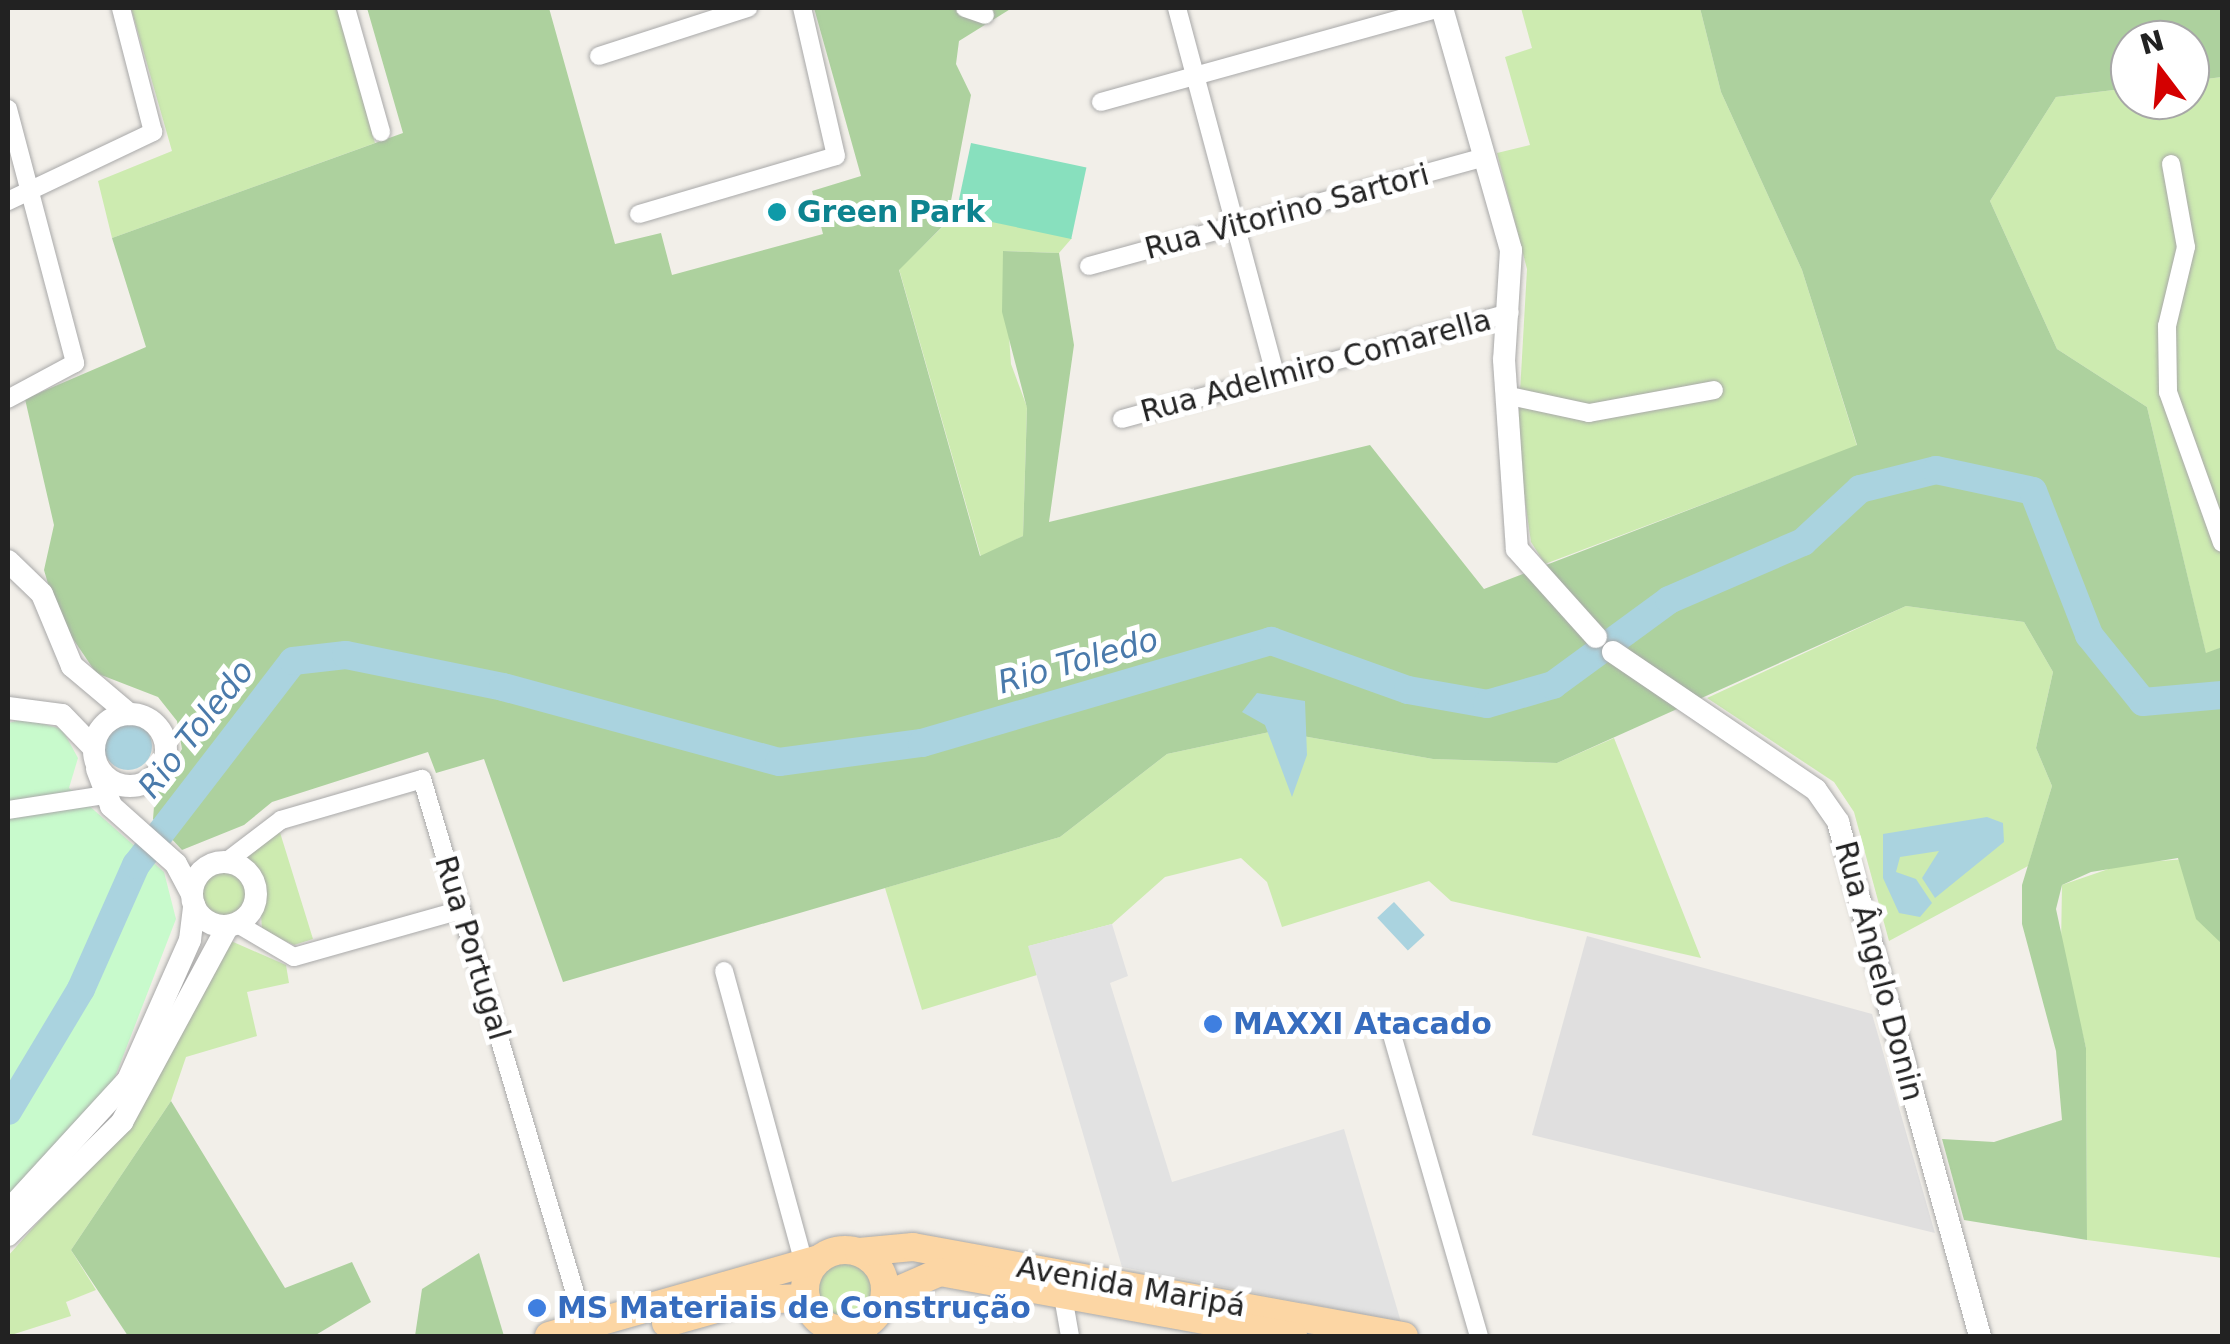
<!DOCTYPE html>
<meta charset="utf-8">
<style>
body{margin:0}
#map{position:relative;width:2230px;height:1344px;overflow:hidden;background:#f2efe9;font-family:"DejaVu Sans",sans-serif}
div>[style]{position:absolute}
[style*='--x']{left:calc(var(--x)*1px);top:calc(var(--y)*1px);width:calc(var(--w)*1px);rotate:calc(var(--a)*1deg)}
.residential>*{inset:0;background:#e0dfdf}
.grass>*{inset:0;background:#cdebb0}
.round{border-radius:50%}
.forest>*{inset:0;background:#add19e}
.park>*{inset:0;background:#c8facc}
.pitch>*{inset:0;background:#88e0be;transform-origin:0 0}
.parking>*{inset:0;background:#e2e2e2}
.water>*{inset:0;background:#aad3df;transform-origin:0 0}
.river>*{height:28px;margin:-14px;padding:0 14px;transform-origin:14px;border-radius:14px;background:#aad3df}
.roads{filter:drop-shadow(0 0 2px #a9a9a9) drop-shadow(0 0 2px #a9a9a9)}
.minor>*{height:18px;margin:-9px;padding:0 9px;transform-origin:9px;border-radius:9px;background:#fff}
.tertiary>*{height:22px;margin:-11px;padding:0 11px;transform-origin:11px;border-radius:11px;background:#fff}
.tertiary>.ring{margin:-11px;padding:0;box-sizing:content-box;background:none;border:22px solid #fff;border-radius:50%}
.secondary>*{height:25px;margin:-12.5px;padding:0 12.5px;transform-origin:12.5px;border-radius:12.5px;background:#f7fabf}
.primary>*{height:28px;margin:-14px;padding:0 14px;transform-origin:14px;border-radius:14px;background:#fcd6a4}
.primary>.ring{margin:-14px;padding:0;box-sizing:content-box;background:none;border:28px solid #fcd6a4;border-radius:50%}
.dots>*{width:28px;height:28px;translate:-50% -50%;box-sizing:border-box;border:5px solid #fff;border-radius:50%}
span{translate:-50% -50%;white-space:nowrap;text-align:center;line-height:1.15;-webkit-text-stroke:10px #fff;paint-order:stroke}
.culture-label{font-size:30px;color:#0d838f;font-weight:700}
.left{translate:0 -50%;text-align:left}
.street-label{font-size:30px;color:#222}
.shop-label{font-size:30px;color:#366cbe;font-weight:700}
.water-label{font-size:32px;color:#4a7aab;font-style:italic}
.frame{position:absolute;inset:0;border:10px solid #222;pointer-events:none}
.north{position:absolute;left:2110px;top:20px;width:100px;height:100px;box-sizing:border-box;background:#fff;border:2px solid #a7a7a7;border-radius:50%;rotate:344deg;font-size:28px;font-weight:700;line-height:40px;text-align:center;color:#222}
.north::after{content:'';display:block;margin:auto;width:35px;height:45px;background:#d40000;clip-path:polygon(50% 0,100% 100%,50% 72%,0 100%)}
</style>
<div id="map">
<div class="residential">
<div style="clip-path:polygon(1587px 936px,1872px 1014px,1935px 1233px,1532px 1135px)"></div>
</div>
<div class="grass">
<div style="clip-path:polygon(131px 8px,337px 8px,375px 143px,112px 238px,98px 181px,172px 151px)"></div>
<div style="clip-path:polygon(1521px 8px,1700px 8px,1721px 92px,1802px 270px,1857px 446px,1545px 564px,1531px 542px,1517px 445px,1527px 269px,1497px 153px,1530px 145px,1505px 57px,1532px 48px)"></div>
<div style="clip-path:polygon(2222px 77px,2222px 647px,2206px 654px,2147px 407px,2057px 349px,1990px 201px,2056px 97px,2130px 88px,2130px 100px,2190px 100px,2190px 81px)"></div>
<div style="clip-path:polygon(956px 214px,1072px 238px,1059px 253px,1003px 251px,1011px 364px,1027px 407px,1023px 536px,981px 557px,899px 269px)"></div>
<div style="clip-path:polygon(1906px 606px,2024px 622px,2053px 672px,2036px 748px,2052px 786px,2028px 866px,1889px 941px,1854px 812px,1834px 782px,1707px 698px)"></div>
<div style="clip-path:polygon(1274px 731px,1433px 759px,1557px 763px,1614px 738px,1701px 958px,1451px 901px,1429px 881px,1282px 927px,1267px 882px,1241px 858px,1165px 877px,1112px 924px,1029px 946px,1037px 975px,922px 1010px,885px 888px,1060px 837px,1167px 754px)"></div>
<div style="clip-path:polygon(278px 826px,313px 939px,294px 945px,262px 931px,259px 878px,239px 853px)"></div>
<div style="clip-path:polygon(2210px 857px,2222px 938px,2222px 1258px,2087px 1240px,2086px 1048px,2061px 947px,2062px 885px,2123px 864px)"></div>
<div class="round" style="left:196px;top:865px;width:52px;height:52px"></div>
<div style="clip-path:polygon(231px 941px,286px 965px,289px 983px,247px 992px,257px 1036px,186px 1057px,171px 1101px,71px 1250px,96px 1290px,66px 1302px,71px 1316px,8px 1336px,8px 1256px,138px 1110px,214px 952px)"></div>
<div class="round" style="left:818px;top:1262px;width:54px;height:54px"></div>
</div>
<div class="forest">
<div style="clip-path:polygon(367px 8px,549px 8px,615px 244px,661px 233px,672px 275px,823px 234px,812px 191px,861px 176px,814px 8px,1012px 8px,959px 41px,956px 64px,971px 95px,947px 222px,899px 270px,980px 556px,1023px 536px,1027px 408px,1002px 312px,1003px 251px,1059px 253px,1074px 345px,1049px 522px,1370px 445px,1484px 589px,1857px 445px,1802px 270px,1721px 92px,1700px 8px,2222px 8px,2222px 77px,2190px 81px,2190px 40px,2130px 40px,2130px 88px,2056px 97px,1990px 201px,2057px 349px,2147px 407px,2206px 653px,2222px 647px,2222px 944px,2196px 919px,2178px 858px,2091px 872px,2062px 885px,2056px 909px,2086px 1048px,2087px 1240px,1964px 1220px,1942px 1139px,1994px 1142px,2062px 1120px,2056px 1051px,2022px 924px,2022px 885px,2052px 786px,2036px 748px,2053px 672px,2024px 622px,1906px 606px,1557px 763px,1433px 759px,1274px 731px,1167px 754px,1060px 837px,563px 982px,484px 759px,436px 773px,428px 752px,272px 802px,244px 825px,182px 850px,153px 819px,155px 794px,182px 749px,177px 721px,158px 697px,96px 673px,57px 615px,44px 570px,54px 525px,25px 399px,146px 347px,112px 238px,403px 133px)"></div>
<div style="clip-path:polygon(171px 1101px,285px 1288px,352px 1262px,371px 1302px,314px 1336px,128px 1336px,71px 1250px)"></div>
<div style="clip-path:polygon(479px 1253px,504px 1336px,415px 1336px,422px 1289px)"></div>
</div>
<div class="park">
<div style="clip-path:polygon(25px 719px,62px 729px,78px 758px,69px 788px,164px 872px,176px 919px,112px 1085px,8px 1198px,8px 723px)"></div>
</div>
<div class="pitch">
<div style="left:971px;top:143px;width:118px;height:73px;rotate:12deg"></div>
</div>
<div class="parking">
<div style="clip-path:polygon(1112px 924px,1128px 976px,1110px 983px,1172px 1182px,1344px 1129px,1401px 1322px,1122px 1267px,1028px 946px)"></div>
</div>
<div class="water">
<div style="clip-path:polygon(1257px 693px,1305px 701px,1307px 755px,1292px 797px,1265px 725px,1242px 712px)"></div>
<div class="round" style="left:104px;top:722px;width:48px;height:48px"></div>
<div style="clip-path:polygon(1987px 817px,2003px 823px,2004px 842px,1935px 898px,1922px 878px,1939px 851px,1900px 857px,1896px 872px,1916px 879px,1932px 903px,1920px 917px,1899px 913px,1883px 878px,1883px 834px)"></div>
<div style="left:1394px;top:902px;width:45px;height:23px;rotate:47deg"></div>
</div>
<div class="river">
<div style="--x:8;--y:1111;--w:142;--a:-59.1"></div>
<div style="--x:81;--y:989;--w:136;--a:-66.1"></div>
<div style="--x:136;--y:865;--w:257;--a:-52.4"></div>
<div style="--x:293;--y:661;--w:53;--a:-6.5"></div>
<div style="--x:346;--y:655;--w:160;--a:11.5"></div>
<div style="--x:503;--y:687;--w:286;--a:15.2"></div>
<div style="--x:779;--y:762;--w:144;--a:-7.6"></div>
<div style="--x:922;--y:743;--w:364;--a:-16.3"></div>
<div style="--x:1271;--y:641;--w:145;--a:19.7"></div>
<div style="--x:1408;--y:690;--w:80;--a:10"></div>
<div style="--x:1487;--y:704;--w:69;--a:-16.1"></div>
<div style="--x:1553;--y:685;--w:144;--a:-36.2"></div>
<div style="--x:1669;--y:600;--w:146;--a:-23.4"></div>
<div style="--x:1803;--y:542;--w:78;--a:-42.9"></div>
<div style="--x:1860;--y:489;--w:78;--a:-14"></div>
<div style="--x:1936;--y:470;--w:99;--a:12.2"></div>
<div style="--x:2033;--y:491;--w:155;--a:68.7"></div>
<div style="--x:2089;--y:635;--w:86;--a:51.1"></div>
<div style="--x:2143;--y:702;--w:79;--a:-5.1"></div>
</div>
<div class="roads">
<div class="minor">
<div style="--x:346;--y:8;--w:129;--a:74.2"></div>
<div style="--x:965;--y:8;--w:21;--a:19"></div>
<div style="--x:1177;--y:8;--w:382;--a:75"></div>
<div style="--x:599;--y:56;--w:157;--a:-17.9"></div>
<div style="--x:1101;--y:102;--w:351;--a:-15.5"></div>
<div style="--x:8;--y:109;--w:263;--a:75.2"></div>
<div style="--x:75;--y:363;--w:76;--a:151.8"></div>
<div style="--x:2171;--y:164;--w:84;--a:79.8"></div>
<div style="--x:2186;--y:247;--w:81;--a:103.5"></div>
<div style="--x:2167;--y:326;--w:66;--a:89.1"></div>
<div style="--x:2168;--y:392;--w:160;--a:70.3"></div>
<div style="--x:8;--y:201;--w:161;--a:-25.4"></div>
<div style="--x:153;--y:132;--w:128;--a:-104.5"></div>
<div style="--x:639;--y:214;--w:205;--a:-16.4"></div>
<div style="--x:836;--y:156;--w:152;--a:-102.9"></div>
<div style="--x:1089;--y:266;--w:411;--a:-15.4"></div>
<div style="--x:1505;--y:395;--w:86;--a:12.1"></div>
<div style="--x:1589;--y:413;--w:127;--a:-10.4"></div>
<div style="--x:1122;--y:419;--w:402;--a:-15.3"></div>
<div style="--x:8;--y:810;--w:98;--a:-8.8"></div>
<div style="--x:226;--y:862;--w:69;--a:-37.4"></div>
<div style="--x:281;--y:820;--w:147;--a:-16.2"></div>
<div style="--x:422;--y:779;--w:571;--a:73.41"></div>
<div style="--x:236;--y:923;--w:67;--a:30.4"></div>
<div style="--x:294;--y:957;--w:173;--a:-15.7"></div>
<div style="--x:724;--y:971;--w:303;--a:74.7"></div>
<div style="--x:1390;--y:1028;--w:321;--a:73.9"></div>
<div style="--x:1061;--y:1285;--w:52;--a:80"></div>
</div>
<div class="tertiary">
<div style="--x:1442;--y:8;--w:252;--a:74.1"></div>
<div style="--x:1511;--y:250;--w:110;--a:93.6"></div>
<div style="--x:1504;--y:360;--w:189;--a:86.1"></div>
<div style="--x:1517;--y:549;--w:118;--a:48.1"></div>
<div style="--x:8;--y:561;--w:47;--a:44.1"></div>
<div style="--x:42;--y:594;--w:78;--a:67.4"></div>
<div style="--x:72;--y:666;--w:75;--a:40.1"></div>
<div style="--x:1613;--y:652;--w:245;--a:34.2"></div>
<div style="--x:1816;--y:790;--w:39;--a:55"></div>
<div style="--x:1838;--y:822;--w:533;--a:74.56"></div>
<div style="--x:8;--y:708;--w:54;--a:7.4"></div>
<div style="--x:62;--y:715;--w:45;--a:45.9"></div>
<div class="ring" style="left:94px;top:714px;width:50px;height:50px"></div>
<div style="--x:97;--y:769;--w:40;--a:69"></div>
<div style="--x:111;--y:806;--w:87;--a:41.7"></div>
<div style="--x:176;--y:864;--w:34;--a:62"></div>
<div class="ring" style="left:192px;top:862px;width:42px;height:42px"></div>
<div style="--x:8;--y:1211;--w:178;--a:-47.5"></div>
<div style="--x:128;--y:1080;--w:153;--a:-66.1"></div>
<div style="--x:190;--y:940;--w:35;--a:-83"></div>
<div style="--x:8;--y:1235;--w:161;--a:-44.7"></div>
<div style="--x:122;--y:1122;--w:223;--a:-61.6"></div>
</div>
<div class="secondary">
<div style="--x:825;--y:1324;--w:14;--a:56"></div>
<div style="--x:861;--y:1336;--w:16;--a:-63"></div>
</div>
<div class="primary">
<div class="ring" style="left:805px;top:1250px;width:52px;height:52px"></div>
<div style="--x:859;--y:1252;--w:54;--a:-5.3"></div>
<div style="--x:913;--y:1247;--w:499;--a:10.3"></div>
<div style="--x:885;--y:1296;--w:60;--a:-23.6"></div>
<div style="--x:940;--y:1272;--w:359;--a:10.3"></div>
<div style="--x:666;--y:1323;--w:85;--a:-15.7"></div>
<div style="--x:748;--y:1300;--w:58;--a:-2"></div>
<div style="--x:549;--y:1336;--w:281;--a:-15.9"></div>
</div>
</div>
<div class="dots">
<div style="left:777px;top:212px;background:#0f9aa8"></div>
<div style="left:1213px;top:1024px;background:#3f7fe0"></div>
<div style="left:537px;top:1308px;background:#3f7fe0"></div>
</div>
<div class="culture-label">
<span class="left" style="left:797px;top:212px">Green Park</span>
</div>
<div class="street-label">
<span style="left:1287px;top:212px;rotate:-15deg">Rua Vitorino Sartori</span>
<span style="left:1316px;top:366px;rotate:-15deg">Rua Adelmiro Comarella</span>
<span style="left:472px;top:948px;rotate:73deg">Rua Portugal</span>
<span style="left:1879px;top:971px;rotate:75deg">Rua Ângelo Donin</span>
<span style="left:1131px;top:1287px;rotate:10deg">Avenida Maripá</span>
</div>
<div class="shop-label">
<span class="left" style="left:1233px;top:1024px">MAXXI Atacado</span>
<span class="left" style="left:557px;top:1308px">MS Materiais de Construção</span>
</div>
<div class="water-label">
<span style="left:1078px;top:661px;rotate:-16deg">Rio Toledo</span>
<span style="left:196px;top:729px;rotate:-52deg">Rio Toledo</span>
</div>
<div class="frame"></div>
<div class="north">N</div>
</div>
